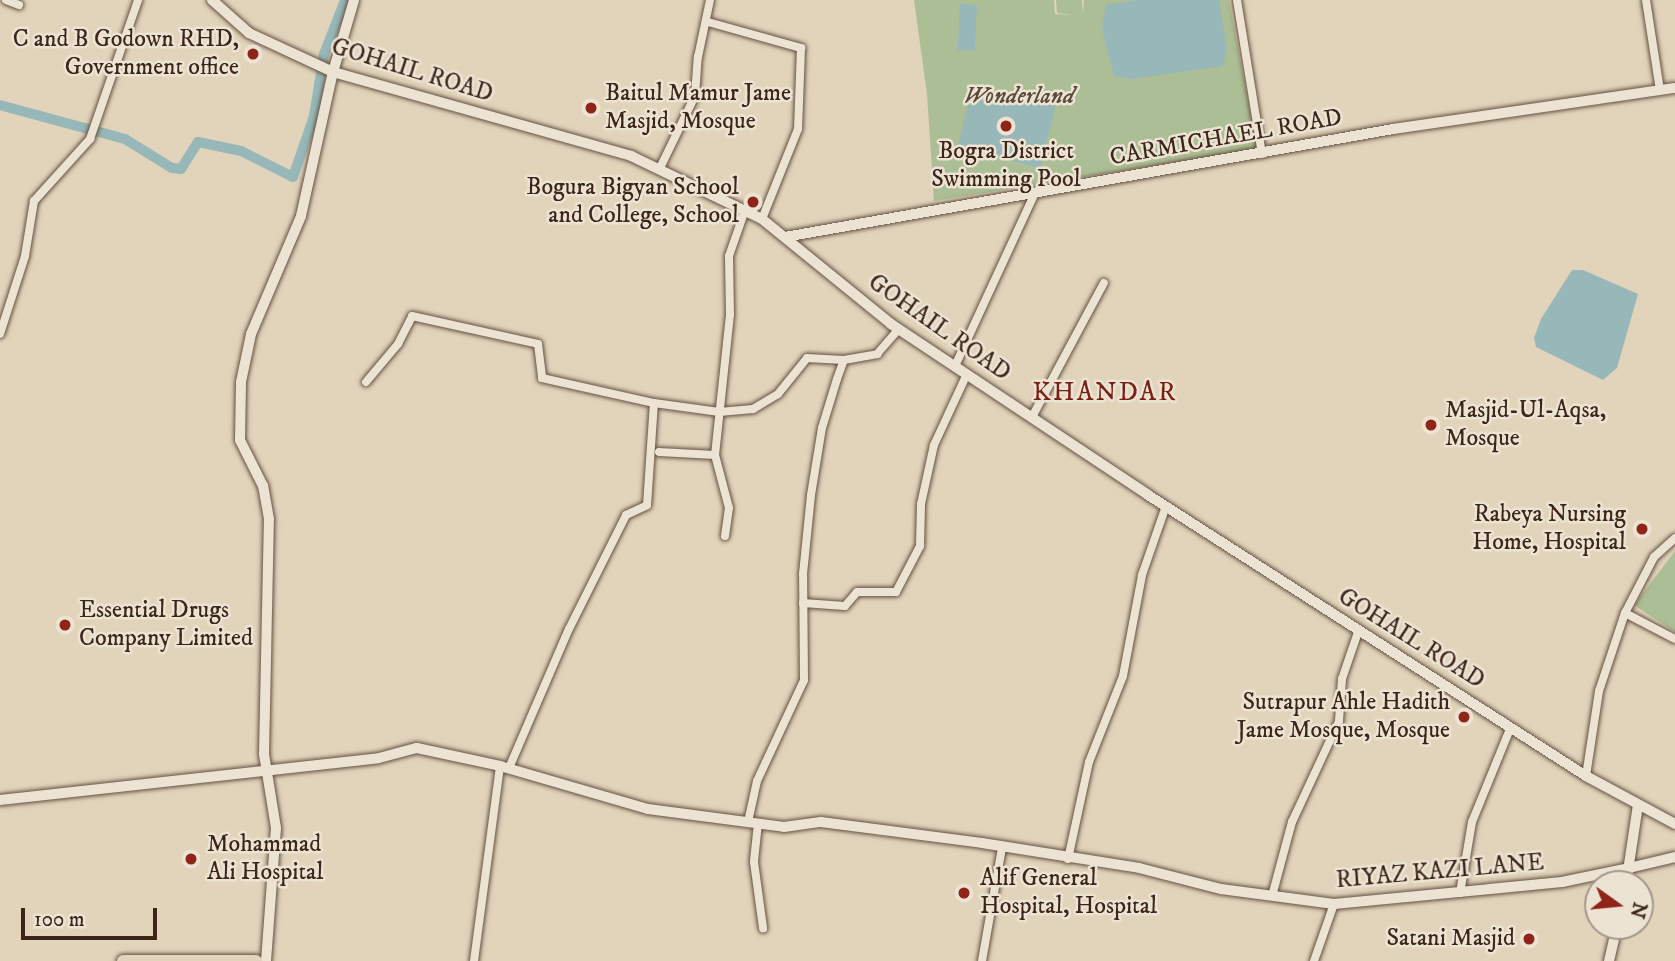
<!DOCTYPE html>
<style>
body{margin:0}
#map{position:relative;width:1675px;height:961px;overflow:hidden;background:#e1d4bb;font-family:"IM FELL DW Pica",serif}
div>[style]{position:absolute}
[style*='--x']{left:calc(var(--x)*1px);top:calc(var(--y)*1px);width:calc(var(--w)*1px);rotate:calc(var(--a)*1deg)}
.green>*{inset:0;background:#acbe95}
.water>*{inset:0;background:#97b7b8;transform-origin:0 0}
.canal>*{height:10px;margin:-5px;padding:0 5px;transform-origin:5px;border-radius:5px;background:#97b7b8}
.roads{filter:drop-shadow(0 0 2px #655142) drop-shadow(0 0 2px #655142)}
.minor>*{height:8px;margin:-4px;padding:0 4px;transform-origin:4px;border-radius:4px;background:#ece3d3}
.tertiary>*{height:10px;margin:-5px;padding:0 5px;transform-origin:5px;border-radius:5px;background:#ece3d3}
.secondary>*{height:10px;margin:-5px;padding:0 5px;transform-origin:5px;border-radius:5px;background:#ece3d3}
.trunk>*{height:12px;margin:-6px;padding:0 6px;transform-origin:6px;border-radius:6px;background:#e1d4bb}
.dots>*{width:19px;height:19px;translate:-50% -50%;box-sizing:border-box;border:4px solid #ece3d3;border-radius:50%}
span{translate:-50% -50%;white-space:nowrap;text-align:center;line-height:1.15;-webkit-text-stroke:5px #ece3d3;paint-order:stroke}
.poi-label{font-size:24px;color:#3c2519}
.right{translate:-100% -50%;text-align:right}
.left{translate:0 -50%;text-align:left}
.street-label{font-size:24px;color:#3c2519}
.park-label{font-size:24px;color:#584b38;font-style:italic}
.neighbourhood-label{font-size:26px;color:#7a1f14;letter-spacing:2px}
.north{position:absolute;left:1584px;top:870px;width:70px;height:70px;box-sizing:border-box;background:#ece3d3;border:2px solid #a69789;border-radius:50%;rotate:105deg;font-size:19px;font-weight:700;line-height:28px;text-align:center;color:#3c2519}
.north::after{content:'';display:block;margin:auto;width:24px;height:32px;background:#8f2418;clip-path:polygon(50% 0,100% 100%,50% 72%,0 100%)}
.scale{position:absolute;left:21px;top:908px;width:136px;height:32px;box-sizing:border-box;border:4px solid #3c2519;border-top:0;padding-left:9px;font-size:21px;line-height:24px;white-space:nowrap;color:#3c2519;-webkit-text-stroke:5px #ece3d3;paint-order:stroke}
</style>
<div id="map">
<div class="green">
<div style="clip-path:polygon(914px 0,1054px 0,1055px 14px,1074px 15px,1057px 13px,1056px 0,1082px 0,1083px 15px,1084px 0,1229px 0,1257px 149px,934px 201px,927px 94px)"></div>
<div style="clip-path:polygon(1675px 551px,1675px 632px,1634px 605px)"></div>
</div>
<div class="water">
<div style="clip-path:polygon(1138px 0,1219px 0,1227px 49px,1223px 66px,1131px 79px,1114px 76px,1102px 29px,1106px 5px)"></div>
<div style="left:960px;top:4px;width:17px;height:46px;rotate:3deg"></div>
<div style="left:973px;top:86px;width:85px;height:63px;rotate:14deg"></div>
<div style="clip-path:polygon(1572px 270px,1583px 270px,1638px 294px,1617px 368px,1603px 380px,1536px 347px,1534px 338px,1541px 319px)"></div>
</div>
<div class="canal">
<div style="--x:0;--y:105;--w:130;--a:15.2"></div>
<div style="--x:125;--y:139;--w:55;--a:31.7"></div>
<div style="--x:172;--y:168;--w:9;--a:6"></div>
<div style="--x:181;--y:169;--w:32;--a:-58"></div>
<div style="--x:198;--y:142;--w:44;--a:11.8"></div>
<div style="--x:241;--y:151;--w:58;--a:26.6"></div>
<div style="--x:293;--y:177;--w:65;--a:-71"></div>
<div style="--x:314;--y:116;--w:63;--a:-80.8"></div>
<div style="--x:324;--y:54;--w:58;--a:-68.7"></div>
</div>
<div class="roads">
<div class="minor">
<div style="--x:6;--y:0;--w:14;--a:21"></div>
<div style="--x:1237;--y:0;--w:156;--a:80.8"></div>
<div style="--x:1646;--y:0;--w:91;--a:81.2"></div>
<div style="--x:708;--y:22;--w:97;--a:15.6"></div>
<div style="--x:801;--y:48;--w:81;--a:92.1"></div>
<div style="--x:798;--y:129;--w:97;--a:111.8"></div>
<div style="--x:660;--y:168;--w:80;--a:-64.1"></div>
<div style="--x:695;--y:96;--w:39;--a:-86"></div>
<div style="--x:698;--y:57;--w:58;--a:-78.1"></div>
<div style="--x:0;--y:334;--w:82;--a:-72.2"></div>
<div style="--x:25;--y:256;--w:56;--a:-80.7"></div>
<div style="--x:34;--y:201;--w:84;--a:-47.9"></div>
<div style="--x:90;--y:139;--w:147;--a:-70.9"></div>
<div style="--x:955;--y:366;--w:191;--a:-65.2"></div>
<div style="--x:366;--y:382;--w:50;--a:-49.9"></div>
<div style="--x:398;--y:344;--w:31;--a:-63"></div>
<div style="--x:412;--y:316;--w:129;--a:12.5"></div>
<div style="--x:538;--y:344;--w:34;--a:83"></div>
<div style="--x:542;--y:378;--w:115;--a:12.6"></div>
<div style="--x:654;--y:403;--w:66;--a:7.9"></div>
<div style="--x:719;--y:412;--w:34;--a:-5"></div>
<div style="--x:753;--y:409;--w:29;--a:-31"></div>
<div style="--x:778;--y:394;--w:46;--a:-51.1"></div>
<div style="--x:807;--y:358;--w:37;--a:3"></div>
<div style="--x:1032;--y:417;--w:152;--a:-61.8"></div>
<div style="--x:659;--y:452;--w:56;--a:3.1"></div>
<div style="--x:725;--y:536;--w:28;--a:-82"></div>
<div style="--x:729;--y:508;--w:55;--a:-104.8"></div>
<div style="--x:715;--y:455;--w:142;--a:-83.9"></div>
<div style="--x:730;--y:314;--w:58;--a:-91"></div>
<div style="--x:729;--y:256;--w:49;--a:-70.8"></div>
<div style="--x:803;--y:603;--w:42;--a:4.1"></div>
<div style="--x:845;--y:606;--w:18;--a:-49"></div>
<div style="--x:857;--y:592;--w:39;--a:0"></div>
<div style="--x:896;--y:592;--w:52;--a:-62.4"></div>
<div style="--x:920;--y:546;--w:42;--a:-88.6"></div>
<div style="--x:921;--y:504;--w:60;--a:-77.6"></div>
<div style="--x:934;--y:445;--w:78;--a:-65.1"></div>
<div style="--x:1625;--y:613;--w:56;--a:27.5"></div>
<div style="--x:509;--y:768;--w:151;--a:-66.7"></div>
<div style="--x:569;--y:629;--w:127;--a:-63.4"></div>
<div style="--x:626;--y:515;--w:23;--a:-25"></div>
<div style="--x:647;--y:505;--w:102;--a:-86.1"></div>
<div style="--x:1586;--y:776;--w:86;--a:-81.3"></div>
<div style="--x:1599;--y:691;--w:82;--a:-71.6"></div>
<div style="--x:1625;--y:613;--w:63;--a:-62.6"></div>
<div style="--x:1654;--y:557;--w:28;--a:-42"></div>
<div style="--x:748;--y:822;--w:42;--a:-77.6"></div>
<div style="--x:757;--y:781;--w:111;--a:-65"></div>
<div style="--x:804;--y:680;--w:106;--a:-90.5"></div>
<div style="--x:803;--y:574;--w:79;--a:-84.2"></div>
<div style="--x:811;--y:495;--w:68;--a:-80.7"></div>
<div style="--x:822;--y:428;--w:51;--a:-73"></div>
<div style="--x:837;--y:379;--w:20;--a:-70"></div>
<div style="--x:844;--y:360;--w:34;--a:-10"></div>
<div style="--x:877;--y:354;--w:33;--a:-49"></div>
<div style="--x:758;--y:823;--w:39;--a:96"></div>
<div style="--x:754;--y:862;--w:67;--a:82.2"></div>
<div style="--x:1068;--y:859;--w:99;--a:-77.8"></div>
<div style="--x:1089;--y:762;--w:92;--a:-68.4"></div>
<div style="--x:1123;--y:676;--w:103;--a:-79.3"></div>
<div style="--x:1142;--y:575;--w:73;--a:-70.8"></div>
<div style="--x:1460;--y:893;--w:72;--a:-80.4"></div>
<div style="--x:1472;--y:822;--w:100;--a:-67.8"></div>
<div style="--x:1272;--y:896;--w:77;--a:-74.9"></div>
<div style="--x:1292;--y:822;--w:111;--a:-65"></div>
<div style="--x:1339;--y:721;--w:42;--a:-85.9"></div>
<div style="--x:1342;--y:679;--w:50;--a:-71.2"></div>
<div style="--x:474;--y:961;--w:197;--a:-82.4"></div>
<div style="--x:982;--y:961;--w:116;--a:-80"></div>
<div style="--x:1314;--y:961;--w:60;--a:-70.7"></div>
</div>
<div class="tertiary">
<div style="--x:785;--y:237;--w:618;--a:-10.07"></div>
<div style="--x:1393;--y:129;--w:285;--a:-8.3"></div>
<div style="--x:0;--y:800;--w:381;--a:-6.3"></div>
<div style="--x:379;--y:758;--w:39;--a:-15"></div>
<div style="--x:417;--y:748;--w:85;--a:12.2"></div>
<div style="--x:500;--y:766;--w:154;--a:16.2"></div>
<div style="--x:648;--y:809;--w:137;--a:7.5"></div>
<div style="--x:784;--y:827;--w:37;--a:-8"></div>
<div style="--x:821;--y:822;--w:162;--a:7.4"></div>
<div style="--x:982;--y:843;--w:159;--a:9"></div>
<div style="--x:1139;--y:868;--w:85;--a:14.4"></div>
<div style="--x:1221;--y:889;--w:114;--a:7.6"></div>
<div style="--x:1334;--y:904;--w:229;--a:-5.5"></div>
<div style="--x:1562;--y:882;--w:68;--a:-11.8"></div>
<div style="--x:1626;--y:884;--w:80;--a:-81.4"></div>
<div style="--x:266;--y:961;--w:133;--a:-85.7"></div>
<div style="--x:276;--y:828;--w:75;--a:-99.2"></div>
<div style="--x:264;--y:754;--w:235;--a:-88.8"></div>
<div style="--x:269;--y:519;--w:34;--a:-100"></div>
<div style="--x:263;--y:486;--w:51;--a:-116.6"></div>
<div style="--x:240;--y:440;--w:58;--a:-89"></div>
<div style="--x:241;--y:382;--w:49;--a:-78.2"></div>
<div style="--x:251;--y:334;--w:128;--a:-67"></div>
<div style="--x:301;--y:216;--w:148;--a:-77.5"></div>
<div style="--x:333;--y:72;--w:75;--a:-73.7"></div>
<div style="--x:1609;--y:961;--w:36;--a:-77"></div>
</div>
<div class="secondary">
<div style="--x:212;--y:0;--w:50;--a:41.7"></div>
<div style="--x:249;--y:33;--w:93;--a:24.9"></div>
<div style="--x:333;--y:72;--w:310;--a:15.7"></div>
<div style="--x:631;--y:156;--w:145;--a:25.7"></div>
<div style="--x:762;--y:219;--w:166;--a:39.1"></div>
<div style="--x:891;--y:324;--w:309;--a:33.6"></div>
<div style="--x:1148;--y:495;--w:520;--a:32.68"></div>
<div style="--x:1586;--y:776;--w:101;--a:28.3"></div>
<div style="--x:1629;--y:868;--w:47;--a:-13.4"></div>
</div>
<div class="trunk">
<div style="--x:123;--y:961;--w:133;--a:0"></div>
</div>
</div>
<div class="dots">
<div style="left:253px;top:54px;background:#8f2418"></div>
<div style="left:591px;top:108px;background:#8f2418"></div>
<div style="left:1006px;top:126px;background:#8f2418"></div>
<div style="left:753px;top:202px;background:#8f2418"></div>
<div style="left:1431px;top:425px;background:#8f2418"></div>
<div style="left:1642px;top:529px;background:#8f2418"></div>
<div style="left:65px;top:625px;background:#8f2418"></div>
<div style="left:1464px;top:717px;background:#8f2418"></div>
<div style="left:191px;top:859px;background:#8f2418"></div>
<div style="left:964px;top:893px;background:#8f2418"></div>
<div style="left:1529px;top:939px;background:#8f2418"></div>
</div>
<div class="poi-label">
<span class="right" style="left:239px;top:54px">C and B Godown RHD,<br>Government office</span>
<span class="left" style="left:605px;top:108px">Baitul Mamur Jame<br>Masjid, Mosque</span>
<span style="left:1006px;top:166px">Bogra District<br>Swimming Pool</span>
<span class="right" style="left:739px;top:202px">Bogura Bigyan School<br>and College, School</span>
<span class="left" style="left:1445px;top:425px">Masjid-Ul-Aqsa,<br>Mosque</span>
<span class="right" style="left:1626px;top:529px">Rabeya Nursing<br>Home, Hospital</span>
<span class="left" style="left:79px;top:625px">Essential Drugs<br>Company Limited</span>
<span class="right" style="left:1450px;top:717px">Sutrapur Ahle Hadith<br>Jame Mosque, Mosque</span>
<span class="left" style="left:207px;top:859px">Mohammad<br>Ali Hospital</span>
<span class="left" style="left:980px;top:893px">Alif General<br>Hospital, Hospital</span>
<span class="right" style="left:1515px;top:939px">Satani Masjid</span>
</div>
<div class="street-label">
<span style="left:412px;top:71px;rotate:17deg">GOHAIL ROAD</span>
<span style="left:1226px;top:138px;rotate:-10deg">CARMICHAEL ROAD</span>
<span style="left:939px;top:328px;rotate:35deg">GOHAIL ROAD</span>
<span style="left:1411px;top:639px;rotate:32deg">GOHAIL ROAD</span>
<span style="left:1440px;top:872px;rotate:-5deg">RIYAZ KAZI LANE</span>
</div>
<div class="park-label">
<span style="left:1019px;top:97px">Wonderland</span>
</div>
<div class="neighbourhood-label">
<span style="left:1105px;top:393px">KHANDAR</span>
</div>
<div class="north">N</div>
<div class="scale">100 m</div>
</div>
